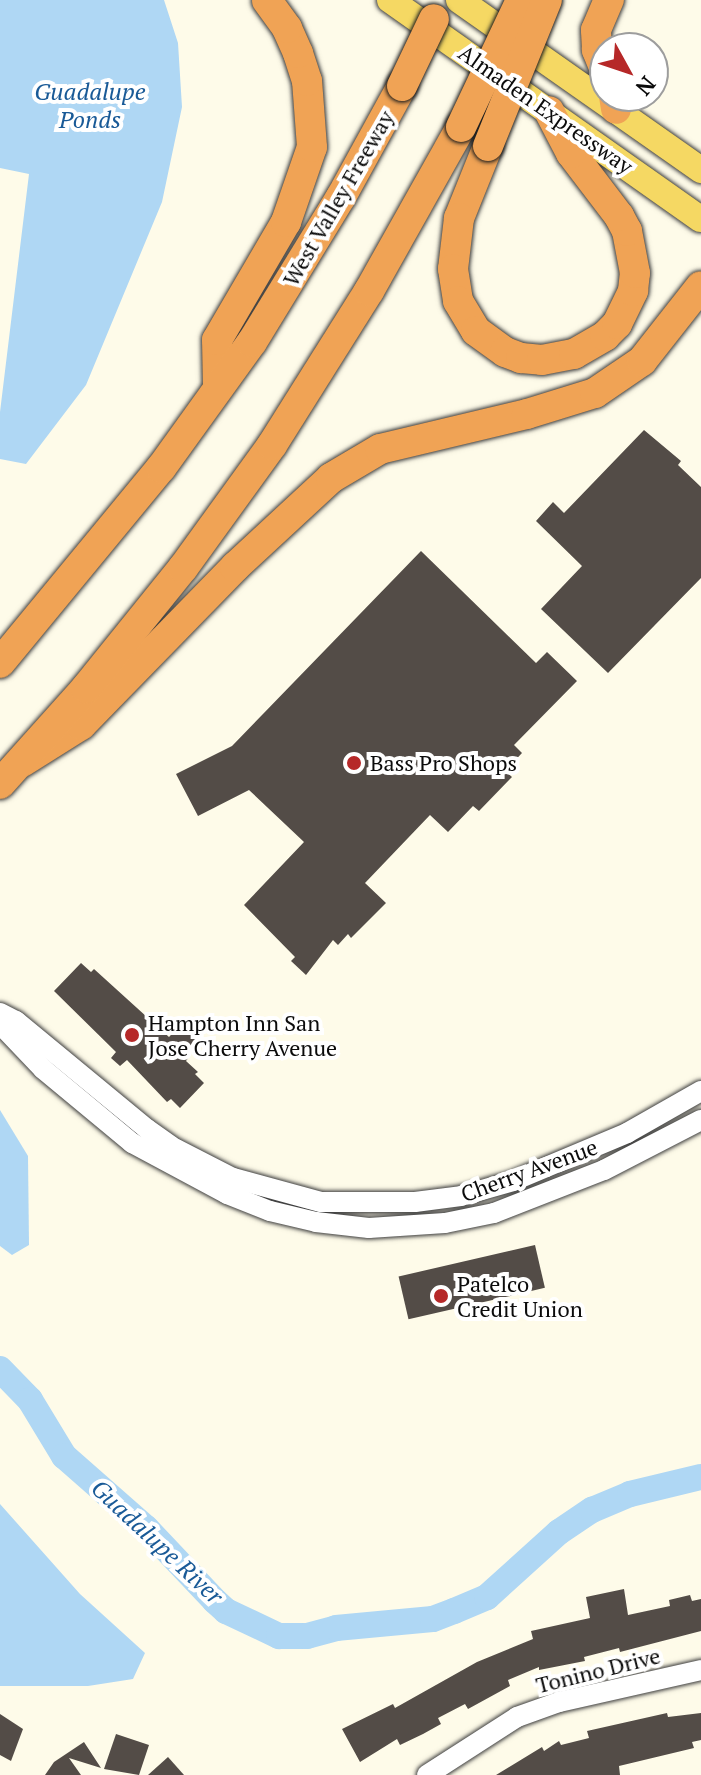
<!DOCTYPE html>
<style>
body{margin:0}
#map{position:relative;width:701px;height:1775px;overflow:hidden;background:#fefbe9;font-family:"PT Serif",serif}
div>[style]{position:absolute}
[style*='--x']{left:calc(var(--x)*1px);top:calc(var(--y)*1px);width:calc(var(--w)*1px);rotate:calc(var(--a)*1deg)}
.water>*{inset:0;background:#afd7f4}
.river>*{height:26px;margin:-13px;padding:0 13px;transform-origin:13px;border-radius:13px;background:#afd7f4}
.building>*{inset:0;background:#534c47;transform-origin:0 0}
.roads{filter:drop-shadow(0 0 2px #3e3e3e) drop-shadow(0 0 2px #3e3e3e)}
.minor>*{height:20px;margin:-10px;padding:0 10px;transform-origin:10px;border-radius:10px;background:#fff}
.major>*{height:26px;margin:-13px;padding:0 13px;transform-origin:13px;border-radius:13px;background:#f5d863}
.highway>*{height:30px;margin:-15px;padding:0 15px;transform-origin:15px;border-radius:15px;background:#f0a355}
.bridges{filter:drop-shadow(0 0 2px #1c1c1c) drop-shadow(0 0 2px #1c1c1c)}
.highway-bridge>*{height:30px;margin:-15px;padding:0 15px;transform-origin:15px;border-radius:15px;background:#f0a355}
.dots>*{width:22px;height:22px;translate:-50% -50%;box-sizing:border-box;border:4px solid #fff;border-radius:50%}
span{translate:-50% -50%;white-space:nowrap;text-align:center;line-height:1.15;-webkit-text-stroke:8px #fff;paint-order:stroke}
.street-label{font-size:22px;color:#0b0b0b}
.poi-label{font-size:22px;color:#0b0b0b}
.left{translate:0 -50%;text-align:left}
.water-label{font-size:24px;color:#195a97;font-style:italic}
.north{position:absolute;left:589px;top:32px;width:80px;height:80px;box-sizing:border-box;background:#fff;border:2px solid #9d9d9d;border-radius:50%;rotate:130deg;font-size:22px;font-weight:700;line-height:32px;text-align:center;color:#0b0b0b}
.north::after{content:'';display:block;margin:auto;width:28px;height:36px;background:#b62828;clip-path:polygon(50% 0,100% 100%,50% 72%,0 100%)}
</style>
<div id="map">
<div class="water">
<div style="clip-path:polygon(0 0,164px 0,178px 43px,182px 107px,162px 202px,86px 385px,26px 464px,0 459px,0 412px,29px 174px,0 168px)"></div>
<div style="clip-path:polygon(0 1110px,28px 1156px,29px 1245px,12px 1255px,0 1246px)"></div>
<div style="clip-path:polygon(0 1504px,80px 1594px,145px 1653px,133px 1679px,88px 1686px,0 1686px)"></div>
</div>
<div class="river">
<div style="--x:0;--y:1369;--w:43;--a:45.9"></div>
<div style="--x:30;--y:1400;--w:66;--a:58.7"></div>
<div style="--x:64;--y:1456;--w:109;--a:41.3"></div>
<div style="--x:146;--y:1528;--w:100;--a:46.6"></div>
<div style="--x:215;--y:1601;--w:15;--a:42"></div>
<div style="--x:226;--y:1611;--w:59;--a:25.3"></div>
<div style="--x:279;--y:1636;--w:28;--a:0"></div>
<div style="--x:307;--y:1636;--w:30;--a:-15"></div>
<div style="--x:336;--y:1628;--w:97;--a:-5.3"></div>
<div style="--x:433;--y:1619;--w:22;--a:-21"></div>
<div style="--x:454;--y:1611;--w:36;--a:-23"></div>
<div style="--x:487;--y:1597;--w:97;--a:-42.1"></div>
<div style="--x:559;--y:1532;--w:40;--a:-34"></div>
<div style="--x:592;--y:1510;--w:41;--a:-22.8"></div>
<div style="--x:630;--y:1494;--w:73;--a:-13.5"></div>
</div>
<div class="building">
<div style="clip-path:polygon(644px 430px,681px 461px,678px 465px,701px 487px,701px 578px,608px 673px,541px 609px,582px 566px,536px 521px,553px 502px,564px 513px)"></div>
<div style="clip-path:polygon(421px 551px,536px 663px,547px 652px,577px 681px,514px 745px,522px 753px,505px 771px,512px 777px,479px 811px,473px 806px,448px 832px,430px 815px,365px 883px,386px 903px,351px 938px,348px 934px,338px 945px,333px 940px,306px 975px,291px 961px,295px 957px,244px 905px,304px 842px,249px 790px,198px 816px,176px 774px,232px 746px)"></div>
<div style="clip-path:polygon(81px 963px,91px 972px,94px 969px,169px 1037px,188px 1017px,203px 1032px,184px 1052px,189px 1057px,186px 1061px,198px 1072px,195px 1074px,204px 1083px,180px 1108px,171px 1099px,167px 1102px,127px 1060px,120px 1066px,111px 1058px,116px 1052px,54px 991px)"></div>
<div style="left:535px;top:1245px;width:44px;height:140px;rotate:77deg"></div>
<div style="clip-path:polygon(624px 1589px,628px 1615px,670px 1606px,669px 1600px,690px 1595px,692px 1601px,701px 1599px,701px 1631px,620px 1652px,619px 1648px,584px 1657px,585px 1661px,539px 1670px,539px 1667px,508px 1680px,510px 1686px,468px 1709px,465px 1704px,438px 1718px,441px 1724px,423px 1734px,400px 1745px,397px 1739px,360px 1762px,342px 1729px,393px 1704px,395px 1708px,477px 1662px,533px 1639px,531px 1631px,590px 1618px,586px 1597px)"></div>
<div style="clip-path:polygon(667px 1713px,668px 1717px,701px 1713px,701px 1740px,692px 1742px,694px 1748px,619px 1766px,620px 1775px,496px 1775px,542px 1747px,544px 1751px,559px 1741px,561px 1745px,589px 1738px,587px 1731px)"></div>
<div style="clip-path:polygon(0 1714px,23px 1729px,11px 1761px,0 1755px)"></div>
<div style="clip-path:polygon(116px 1734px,149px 1745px,139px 1775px,104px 1769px)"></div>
<div style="clip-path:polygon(84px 1742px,101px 1768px,69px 1758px,81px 1775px,45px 1775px,54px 1762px)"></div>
<div style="clip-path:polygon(168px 1757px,184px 1775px,148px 1775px)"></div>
</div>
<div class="roads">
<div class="minor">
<div style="--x:0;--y:1013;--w:18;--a:27"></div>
<div style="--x:16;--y:1021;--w:170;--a:39.5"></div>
<div style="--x:147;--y:1129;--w:35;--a:35"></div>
<div style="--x:176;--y:1149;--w:64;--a:27"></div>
<div style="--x:233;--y:1178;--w:91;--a:15.3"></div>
<div style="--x:321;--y:1202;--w:94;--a:0"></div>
<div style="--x:415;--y:1202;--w:46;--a:-7.4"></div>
<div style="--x:461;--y:1196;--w:54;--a:-16.1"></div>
<div style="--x:513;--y:1181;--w:124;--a:-22.8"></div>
<div style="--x:627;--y:1133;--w:85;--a:-29.6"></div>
<div style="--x:0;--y:1018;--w:13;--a:63"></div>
<div style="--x:6;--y:1030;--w:54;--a:46.5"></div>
<div style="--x:43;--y:1069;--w:116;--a:39.7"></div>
<div style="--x:132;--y:1143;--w:108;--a:28.2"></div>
<div style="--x:227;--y:1194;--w:46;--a:21.6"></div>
<div style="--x:270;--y:1211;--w:47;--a:13.4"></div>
<div style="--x:316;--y:1222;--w:53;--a:6.5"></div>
<div style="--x:369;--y:1228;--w:76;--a:-3.8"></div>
<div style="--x:445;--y:1223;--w:50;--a:-11.5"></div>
<div style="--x:494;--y:1213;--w:118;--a:-21.4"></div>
<div style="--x:604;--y:1170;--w:109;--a:-27.3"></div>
<div style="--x:427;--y:1775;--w:107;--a:-32.8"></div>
<div style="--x:517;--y:1717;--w:45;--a:-19.7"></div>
<div style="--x:559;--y:1702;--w:146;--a:-12.7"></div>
</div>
<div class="major">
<div style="--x:390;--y:0;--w:380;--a:35.2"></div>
<div style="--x:459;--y:0;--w:296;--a:35.1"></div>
</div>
<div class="highway">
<div style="--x:605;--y:70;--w:22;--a:-112"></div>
<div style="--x:597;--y:50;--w:20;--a:-93"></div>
<div style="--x:596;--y:30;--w:33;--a:-67"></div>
<div style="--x:614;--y:96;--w:13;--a:81"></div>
<div style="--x:488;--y:146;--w:78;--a:111.9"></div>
<div style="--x:459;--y:218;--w:51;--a:96.7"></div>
<div style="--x:453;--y:269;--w:32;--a:81"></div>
<div style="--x:458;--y:301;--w:35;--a:59"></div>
<div style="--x:476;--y:331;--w:36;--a:36"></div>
<div style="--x:505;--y:352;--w:17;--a:21"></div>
<div style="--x:521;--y:358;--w:21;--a:5"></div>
<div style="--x:542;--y:360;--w:33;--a:-11"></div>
<div style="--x:574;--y:354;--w:36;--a:-30"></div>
<div style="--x:605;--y:336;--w:17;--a:-45"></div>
<div style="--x:617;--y:324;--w:37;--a:-64"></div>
<div style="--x:633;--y:291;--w:18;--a:-84"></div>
<div style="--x:635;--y:273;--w:43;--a:-100.8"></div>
<div style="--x:627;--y:231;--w:17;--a:-118"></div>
<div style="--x:619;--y:216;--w:79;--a:-127.3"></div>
<div style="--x:571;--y:153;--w:47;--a:-117.6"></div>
<div style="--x:218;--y:386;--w:46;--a:-91.2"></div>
<div style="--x:217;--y:340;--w:137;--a:-59.7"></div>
<div style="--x:286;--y:222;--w:79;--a:-70.9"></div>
<div style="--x:312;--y:147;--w:66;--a:-94.3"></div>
<div style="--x:307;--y:81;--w:29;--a:-108"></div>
<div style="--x:298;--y:53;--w:27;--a:-114"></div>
<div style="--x:287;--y:28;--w:34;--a:-126"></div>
<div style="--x:0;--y:663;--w:253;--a:-50.5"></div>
<div style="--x:161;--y:468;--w:155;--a:-54.2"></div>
<div style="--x:252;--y:342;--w:170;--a:-58.5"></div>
<div style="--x:341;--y:197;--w:127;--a:-61.2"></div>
<div style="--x:22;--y:762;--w:70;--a:-32.1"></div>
<div style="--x:81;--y:725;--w:221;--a:-45.7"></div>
<div style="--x:235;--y:567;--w:131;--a:-42.8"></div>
<div style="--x:331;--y:478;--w:57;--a:-30.6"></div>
<div style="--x:380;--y:449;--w:151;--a:-13.4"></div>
<div style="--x:527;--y:414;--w:71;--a:-17.2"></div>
<div style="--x:595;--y:393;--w:57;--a:-34.2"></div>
<div style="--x:642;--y:361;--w:95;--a:-51.8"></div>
<div style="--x:0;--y:784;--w:129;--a:-48.1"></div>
<div style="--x:86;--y:688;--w:154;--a:-51.1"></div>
<div style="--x:183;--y:568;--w:152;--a:-54.1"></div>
<div style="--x:272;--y:445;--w:182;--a:-57.8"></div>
<div style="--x:369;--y:291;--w:188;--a:-60.7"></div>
</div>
</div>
<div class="bridges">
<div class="highway-bridge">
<div style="--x:402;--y:86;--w:74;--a:-64.5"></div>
<div style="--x:461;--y:127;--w:140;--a:-64.7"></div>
<div style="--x:488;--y:146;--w:157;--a:-68"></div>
</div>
</div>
<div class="dots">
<div style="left:354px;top:763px;background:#b62828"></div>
<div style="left:132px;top:1035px;background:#b62828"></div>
<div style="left:441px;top:1296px;background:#b62828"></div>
</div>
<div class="street-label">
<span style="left:546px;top:109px;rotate:35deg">Almaden Expressway</span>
<span style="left:338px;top:198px;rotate:-60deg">West Valley Freeway</span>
<span style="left:529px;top:1170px;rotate:-20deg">Cherry Avenue</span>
<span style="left:598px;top:1670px;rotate:-14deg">Tonino Drive</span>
</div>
<div class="poi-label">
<span class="left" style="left:370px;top:763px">Bass Pro Shops</span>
<span class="left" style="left:148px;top:1035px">Hampton Inn San<br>Jose Cherry Avenue</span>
<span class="left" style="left:457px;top:1296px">Patelco<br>Credit Union</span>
</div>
<div class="water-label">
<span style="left:90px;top:106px">Guadalupe<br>Ponds</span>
<span style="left:157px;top:1542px;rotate:43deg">Guadalupe River</span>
</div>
<div class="north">N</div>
</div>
